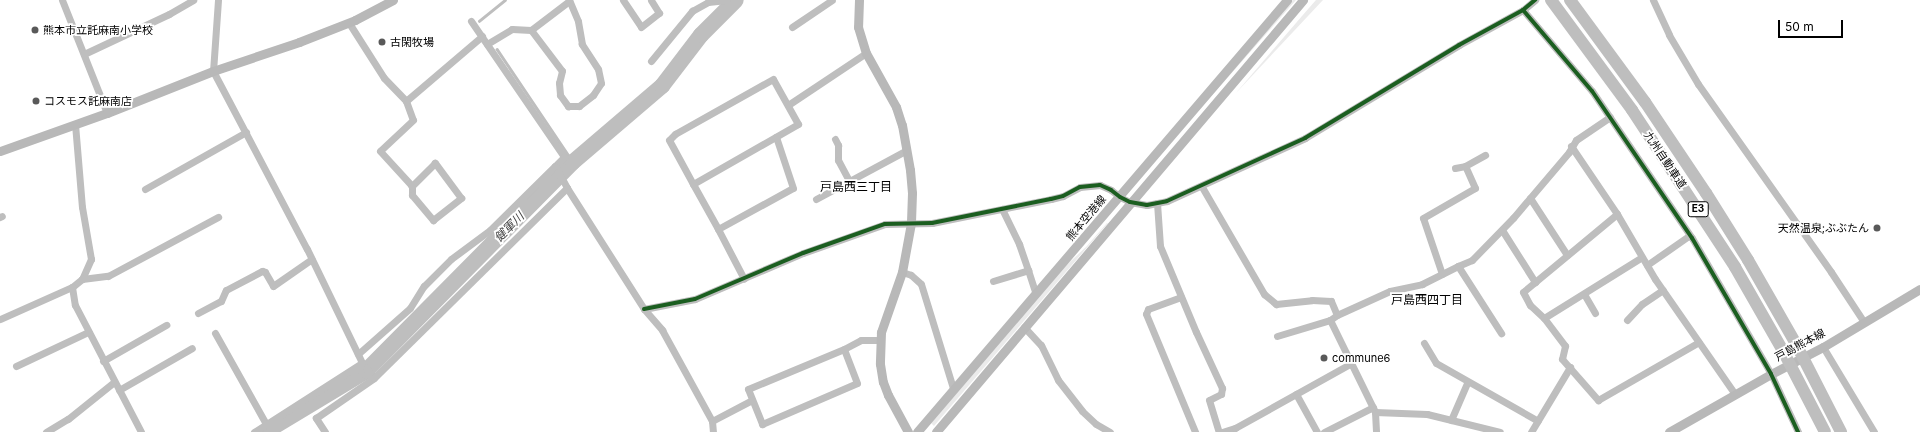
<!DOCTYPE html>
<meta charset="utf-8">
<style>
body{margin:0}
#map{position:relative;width:1920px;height:432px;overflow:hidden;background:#fff;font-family:Inter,"Noto Sans JP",sans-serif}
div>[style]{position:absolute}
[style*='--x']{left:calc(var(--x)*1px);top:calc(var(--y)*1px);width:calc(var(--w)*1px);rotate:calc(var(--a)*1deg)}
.green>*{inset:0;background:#ebebeb}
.stream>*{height:2.5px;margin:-1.25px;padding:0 1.25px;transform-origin:1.25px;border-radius:1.25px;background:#bebebe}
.river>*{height:16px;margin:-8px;padding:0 8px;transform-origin:8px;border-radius:8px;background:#bebebe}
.street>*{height:7px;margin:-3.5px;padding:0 3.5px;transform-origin:3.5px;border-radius:3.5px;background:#bebebe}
.secondary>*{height:9px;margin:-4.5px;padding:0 4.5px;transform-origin:4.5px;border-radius:4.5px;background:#b8b8b8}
.highway>*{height:12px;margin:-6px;padding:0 6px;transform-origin:6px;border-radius:6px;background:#bebebe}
.cycleway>*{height:4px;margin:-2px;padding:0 2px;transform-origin:2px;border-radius:2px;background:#1b5e20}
.dots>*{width:11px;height:11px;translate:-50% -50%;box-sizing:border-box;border:2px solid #fff;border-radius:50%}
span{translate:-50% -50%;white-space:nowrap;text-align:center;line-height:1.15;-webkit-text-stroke:3.5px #fff;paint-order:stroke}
.shield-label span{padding:1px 3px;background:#fff;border:1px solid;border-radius:3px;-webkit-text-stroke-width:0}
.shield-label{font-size:10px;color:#000;font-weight:700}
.poi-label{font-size:11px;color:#000}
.left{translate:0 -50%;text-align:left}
.right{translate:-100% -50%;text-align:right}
.street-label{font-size:11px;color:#000}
.neighbourhood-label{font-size:12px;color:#000}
.water-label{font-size:12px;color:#434343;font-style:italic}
.scale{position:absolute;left:1778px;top:20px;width:65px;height:18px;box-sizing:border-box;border:2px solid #000;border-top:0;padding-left:5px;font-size:12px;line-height:14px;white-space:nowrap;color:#000;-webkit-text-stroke:3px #fff;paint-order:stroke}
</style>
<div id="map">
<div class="green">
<div style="clip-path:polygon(1293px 0,1296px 0,1147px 169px,1249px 52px)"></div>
<div style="clip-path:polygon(1316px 0,1323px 0,1235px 94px,1302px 16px)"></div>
<div style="clip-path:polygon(1107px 223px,1108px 223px,934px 426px,931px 423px,1059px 272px,1086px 247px)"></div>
</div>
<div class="stream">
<div style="--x:479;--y:21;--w:33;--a:-39"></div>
<div style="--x:497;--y:49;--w:136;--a:56.1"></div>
</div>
<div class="river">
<div style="--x:265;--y:432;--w:118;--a:-31.1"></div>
<div style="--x:366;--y:371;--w:294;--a:-45.3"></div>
<div style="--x:573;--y:162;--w:117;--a:-40.5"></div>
<div style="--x:662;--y:86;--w:64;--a:-52.6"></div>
<div style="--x:701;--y:35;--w:49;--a:-45"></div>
</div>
<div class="street">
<div style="--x:62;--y:0;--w:122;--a:68.3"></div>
<div style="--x:218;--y:0;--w:71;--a:94"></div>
<div style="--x:213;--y:71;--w:201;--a:62.2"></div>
<div style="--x:307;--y:249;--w:127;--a:64.2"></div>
<div style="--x:362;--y:363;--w:19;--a:51"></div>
<div style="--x:623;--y:0;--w:32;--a:56"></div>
<div style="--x:641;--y:27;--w:23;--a:-38"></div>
<div style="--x:659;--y:13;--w:15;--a:-122"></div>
<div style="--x:1653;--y:0;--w:38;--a:65"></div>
<div style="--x:1669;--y:35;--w:57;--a:59.4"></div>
<div style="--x:1698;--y:84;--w:230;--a:54.7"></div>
<div style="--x:1831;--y:272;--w:60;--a:56.6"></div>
<div style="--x:1523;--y:10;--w:106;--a:49.6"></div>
<div style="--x:1592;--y:91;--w:178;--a:55.8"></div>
<div style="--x:1692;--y:238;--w:157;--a:59.8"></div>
<div style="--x:1771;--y:374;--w:64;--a:65"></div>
<div style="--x:471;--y:21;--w:165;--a:55.6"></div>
<div style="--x:564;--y:157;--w:13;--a:135"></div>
<div style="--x:555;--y:166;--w:25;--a:61"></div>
<div style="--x:567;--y:188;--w:143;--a:57.5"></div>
<div style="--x:644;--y:309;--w:28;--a:49"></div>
<div style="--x:662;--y:330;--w:104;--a:61.2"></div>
<div style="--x:712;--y:421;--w:11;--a:85"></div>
<div style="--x:349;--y:23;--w:65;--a:57.5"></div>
<div style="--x:384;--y:78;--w:32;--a:46"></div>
<div style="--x:406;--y:101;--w:20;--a:70"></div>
<div style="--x:413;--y:120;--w:45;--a:136.8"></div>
<div style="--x:380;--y:151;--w:47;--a:47.6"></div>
<div style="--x:412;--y:186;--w:9;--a:90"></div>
<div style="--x:412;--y:195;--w:33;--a:50"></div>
<div style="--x:433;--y:220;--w:36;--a:-38"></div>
<div style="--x:461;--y:198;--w:44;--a:-126.6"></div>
<div style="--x:435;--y:163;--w:33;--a:135"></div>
<div style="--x:792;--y:27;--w:48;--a:-34"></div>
<div style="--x:531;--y:30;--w:48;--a:-37.3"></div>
<div style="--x:487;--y:44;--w:29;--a:-31"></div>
<div style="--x:512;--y:29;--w:19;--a:3"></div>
<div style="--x:531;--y:30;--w:51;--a:52.9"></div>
<div style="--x:562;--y:71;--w:12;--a:104"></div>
<div style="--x:559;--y:83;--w:12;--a:85"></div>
<div style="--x:560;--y:95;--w:14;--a:54"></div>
<div style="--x:568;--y:106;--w:11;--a:0"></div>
<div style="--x:579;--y:106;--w:18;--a:-38"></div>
<div style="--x:593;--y:95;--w:14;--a:-56"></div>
<div style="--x:601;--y:83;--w:14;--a:-102"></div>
<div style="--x:598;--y:69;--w:30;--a:-123"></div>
<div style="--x:582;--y:44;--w:23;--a:-100"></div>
<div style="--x:578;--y:21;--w:23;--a:-113"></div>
<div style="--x:84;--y:54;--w:94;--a:-25.2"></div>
<div style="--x:169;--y:14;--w:28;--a:-30"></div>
<div style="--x:651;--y:61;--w:65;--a:-50.6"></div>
<div style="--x:692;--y:11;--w:18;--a:-29"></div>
<div style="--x:708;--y:2;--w:19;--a:-6"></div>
<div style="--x:406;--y:101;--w:100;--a:-40.5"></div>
<div style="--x:788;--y:105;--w:94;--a:-33.7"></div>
<div style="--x:75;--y:124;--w:83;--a:85.2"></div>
<div style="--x:82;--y:207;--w:53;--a:80.2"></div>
<div style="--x:91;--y:259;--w:22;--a:114"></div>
<div style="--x:82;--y:279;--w:13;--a:141"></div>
<div style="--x:72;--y:287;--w:18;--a:81"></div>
<div style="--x:75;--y:305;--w:143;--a:62.5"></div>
<div style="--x:835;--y:139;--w:7;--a:63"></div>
<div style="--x:838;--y:145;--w:15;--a:90"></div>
<div style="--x:838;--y:160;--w:24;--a:62"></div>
<div style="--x:1571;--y:146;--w:82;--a:55.9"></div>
<div style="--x:1617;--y:214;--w:75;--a:59.7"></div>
<div style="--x:1655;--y:279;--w:140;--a:55.2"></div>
<div style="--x:1455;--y:168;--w:10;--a:-11"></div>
<div style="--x:1465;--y:166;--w:23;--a:-29"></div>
<div style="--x:693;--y:184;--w:121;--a:-29.7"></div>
<div style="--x:798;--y:124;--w:51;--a:-119.1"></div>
<div style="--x:773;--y:79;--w:112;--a:150.7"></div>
<div style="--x:675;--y:134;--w:8;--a:135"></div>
<div style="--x:669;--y:140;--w:50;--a:61.4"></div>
<div style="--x:693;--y:184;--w:51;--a:60.9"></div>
<div style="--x:718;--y:229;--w:56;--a:62.5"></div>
<div style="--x:1202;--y:187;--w:124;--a:59.9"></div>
<div style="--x:1264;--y:294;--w:16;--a:40"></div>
<div style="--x:1276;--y:304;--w:36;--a:-6"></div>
<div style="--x:1312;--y:300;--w:19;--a:3"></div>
<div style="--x:1331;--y:301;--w:15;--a:67"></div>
<div style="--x:1337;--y:315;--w:9;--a:144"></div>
<div style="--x:1330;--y:320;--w:102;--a:63.9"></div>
<div style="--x:1375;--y:412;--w:20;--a:87"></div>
<div style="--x:145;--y:189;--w:116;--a:-29.4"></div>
<div style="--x:1530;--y:198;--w:68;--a:57"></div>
<div style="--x:816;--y:199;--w:103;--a:-28.3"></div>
<div style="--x:1157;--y:203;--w:43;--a:86"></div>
<div style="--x:1160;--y:246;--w:93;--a:67.3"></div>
<div style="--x:1196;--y:332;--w:62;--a:65.1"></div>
<div style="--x:1222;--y:388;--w:6;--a:99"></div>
<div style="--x:1221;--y:394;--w:13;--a:153"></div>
<div style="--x:1209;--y:400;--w:34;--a:73"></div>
<div style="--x:1002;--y:209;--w:39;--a:64"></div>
<div style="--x:1019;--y:244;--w:28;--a:71"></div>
<div style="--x:1617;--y:214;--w:122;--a:140.3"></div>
<div style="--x:1523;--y:292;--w:15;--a:62"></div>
<div style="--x:1530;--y:305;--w:19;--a:43"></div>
<div style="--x:1544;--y:318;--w:35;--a:53"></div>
<div style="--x:1565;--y:346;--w:13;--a:103"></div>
<div style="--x:1562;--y:359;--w:55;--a:48.7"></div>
<div style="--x:1598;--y:400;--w:116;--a:-29.9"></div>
<div style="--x:0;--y:217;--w:2;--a:-27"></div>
<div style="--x:718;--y:229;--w:85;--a:-28.7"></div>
<div style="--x:793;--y:188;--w:54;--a:-108.4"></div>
<div style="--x:1502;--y:230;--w:62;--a:57.6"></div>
<div style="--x:1647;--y:265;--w:52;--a:-34.9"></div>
<div style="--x:1458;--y:266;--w:15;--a:-23"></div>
<div style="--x:1472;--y:260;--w:59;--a:-45.7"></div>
<div style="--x:1513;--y:218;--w:87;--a:-49.7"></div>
<div style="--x:1569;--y:152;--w:14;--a:-60"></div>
<div style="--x:1576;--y:140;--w:41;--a:-34.1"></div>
<div style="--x:902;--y:272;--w:9;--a:18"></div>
<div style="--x:911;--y:275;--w:13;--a:42"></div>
<div style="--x:921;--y:284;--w:109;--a:72.9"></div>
<div style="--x:1442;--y:274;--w:59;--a:-108.7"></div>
<div style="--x:1423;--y:218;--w:60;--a:-30"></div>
<div style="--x:1475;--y:188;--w:24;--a:-114"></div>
<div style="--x:82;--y:279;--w:26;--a:-7"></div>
<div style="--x:108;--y:276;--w:125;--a:-28.2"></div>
<div style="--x:993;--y:281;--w:37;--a:-17"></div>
<div style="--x:1028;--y:270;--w:25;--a:72"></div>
<div style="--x:1584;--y:294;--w:22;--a:60"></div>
<div style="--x:1181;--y:297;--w:35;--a:160"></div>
<div style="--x:1148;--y:309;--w:5;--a:112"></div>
<div style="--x:1146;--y:314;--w:128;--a:67.4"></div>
<div style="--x:644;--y:309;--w:52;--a:-11.1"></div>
<div style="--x:695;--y:299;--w:117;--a:-23.1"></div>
<div style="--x:803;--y:253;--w:87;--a:-19.5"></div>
<div style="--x:885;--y:224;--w:47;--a:-1.2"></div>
<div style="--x:932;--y:223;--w:121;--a:-11.4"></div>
<div style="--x:1051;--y:199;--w:12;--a:-14"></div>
<div style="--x:1063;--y:196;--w:19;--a:-28"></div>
<div style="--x:1080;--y:187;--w:20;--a:-6"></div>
<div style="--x:1100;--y:185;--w:12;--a:24"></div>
<div style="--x:1111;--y:190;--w:11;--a:38"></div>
<div style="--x:1120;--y:197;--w:11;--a:27"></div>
<div style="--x:1130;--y:202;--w:17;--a:10"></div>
<div style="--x:1147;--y:205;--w:20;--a:-11"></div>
<div style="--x:1167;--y:201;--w:152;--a:-24.5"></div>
<div style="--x:1305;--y:138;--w:180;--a:-31.1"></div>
<div style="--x:1459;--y:45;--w:73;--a:-28.7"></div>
<div style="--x:1523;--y:10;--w:16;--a:-40"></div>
<div style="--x:198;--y:313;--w:26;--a:-28"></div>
<div style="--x:221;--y:301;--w:12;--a:-66"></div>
<div style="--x:226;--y:290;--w:41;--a:-27.8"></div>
<div style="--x:262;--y:271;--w:3;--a:18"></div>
<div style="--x:265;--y:272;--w:16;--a:60"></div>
<div style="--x:273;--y:286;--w:47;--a:-34.7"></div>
<div style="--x:1337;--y:315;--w:58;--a:-24.4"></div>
<div style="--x:1390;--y:291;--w:33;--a:-12"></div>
<div style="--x:1422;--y:284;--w:40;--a:-26.6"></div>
<div style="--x:1458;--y:266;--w:80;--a:57.3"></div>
<div style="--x:1544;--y:318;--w:115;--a:-31.9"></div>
<div style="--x:0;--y:319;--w:79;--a:-24"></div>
<div style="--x:1627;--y:320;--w:22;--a:-47"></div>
<div style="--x:1642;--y:304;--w:25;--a:-34"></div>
<div style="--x:1024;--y:327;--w:25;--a:47"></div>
<div style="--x:1041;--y:345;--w:39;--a:64"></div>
<div style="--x:1058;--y:380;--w:39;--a:52"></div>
<div style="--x:1082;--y:411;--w:19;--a:43"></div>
<div style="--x:1096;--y:424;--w:16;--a:30"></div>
<div style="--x:215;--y:333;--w:104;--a:60.7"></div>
<div style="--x:1277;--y:336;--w:55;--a:-16.8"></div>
<div style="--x:1424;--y:343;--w:23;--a:59"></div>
<div style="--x:1436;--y:363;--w:117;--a:29.6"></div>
<div style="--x:1823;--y:347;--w:99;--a:59"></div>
<div style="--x:844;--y:349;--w:104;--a:157.4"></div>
<div style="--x:748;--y:389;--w:38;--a:68"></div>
<div style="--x:762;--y:424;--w:103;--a:-23.3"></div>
<div style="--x:857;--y:383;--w:36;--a:-111"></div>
<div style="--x:844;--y:349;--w:19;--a:-28"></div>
<div style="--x:861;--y:340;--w:20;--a:0"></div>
<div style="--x:358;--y:354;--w:69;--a:-41.5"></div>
<div style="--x:410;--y:308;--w:26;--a:-58"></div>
<div style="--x:424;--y:286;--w:38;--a:-45"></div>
<div style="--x:451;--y:259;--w:49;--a:-36.6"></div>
<div style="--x:490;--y:230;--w:91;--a:-44.6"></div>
<div style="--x:103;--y:361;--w:73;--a:-29.7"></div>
<div style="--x:16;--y:366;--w:80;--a:-25.3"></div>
<div style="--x:119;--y:390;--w:84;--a:-29.9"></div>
<div style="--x:1296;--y:394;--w:43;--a:61.1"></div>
<div style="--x:1375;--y:412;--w:52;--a:2.2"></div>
<div style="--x:1427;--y:414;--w:75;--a:13.9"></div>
<div style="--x:1451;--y:420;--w:40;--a:-66.6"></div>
<div style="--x:712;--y:421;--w:45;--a:-27.7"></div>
<div style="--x:46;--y:432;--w:26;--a:-31"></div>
<div style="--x:68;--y:419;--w:59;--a:-38.8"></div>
<div style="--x:254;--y:432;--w:128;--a:-32.6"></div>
<div style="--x:325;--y:432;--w:17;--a:-123"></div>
<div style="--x:316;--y:418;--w:70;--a:-34.6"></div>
<div style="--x:374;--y:378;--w:271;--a:-44.6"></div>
<div style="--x:1222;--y:432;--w:14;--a:-17"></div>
<div style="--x:1235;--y:428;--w:132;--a:-29.1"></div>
<div style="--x:1324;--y:432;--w:55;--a:-27"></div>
<div style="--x:1531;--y:432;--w:76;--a:-59"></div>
</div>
<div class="secondary">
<div style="--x:859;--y:0;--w:27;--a:92"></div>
<div style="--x:858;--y:27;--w:27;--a:73"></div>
<div style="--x:866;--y:53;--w:62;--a:60.9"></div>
<div style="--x:896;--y:107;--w:19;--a:72"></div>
<div style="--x:902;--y:125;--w:46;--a:79.9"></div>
<div style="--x:910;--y:170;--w:23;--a:85"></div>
<div style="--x:912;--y:193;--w:30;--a:92"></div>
<div style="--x:911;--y:223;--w:50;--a:100.4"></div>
<div style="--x:902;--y:272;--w:64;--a:109.3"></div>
<div style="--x:881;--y:332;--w:32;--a:92"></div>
<div style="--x:880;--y:364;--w:18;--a:81"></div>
<div style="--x:883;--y:382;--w:14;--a:69"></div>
<div style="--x:888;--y:395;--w:42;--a:61.6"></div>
<div style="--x:0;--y:151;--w:114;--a:-19.6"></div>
<div style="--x:107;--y:113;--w:114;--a:-21.6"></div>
<div style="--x:213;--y:71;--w:91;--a:-18.6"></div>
<div style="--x:299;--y:42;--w:60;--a:-21.4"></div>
<div style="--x:355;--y:20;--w:43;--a:-27.8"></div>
<div style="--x:917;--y:432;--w:569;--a:-49.42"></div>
<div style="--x:936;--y:432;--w:567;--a:-49.65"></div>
<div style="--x:1669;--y:432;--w:117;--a:-29.6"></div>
<div style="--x:1771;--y:374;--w:59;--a:-27.4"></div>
<div style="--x:1823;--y:347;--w:113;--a:-30.9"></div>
</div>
<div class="highway">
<div style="--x:1551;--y:0;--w:137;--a:53.6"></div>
<div style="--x:1632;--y:110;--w:188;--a:56.7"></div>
<div style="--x:1735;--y:267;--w:95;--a:60.2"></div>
<div style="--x:1782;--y:349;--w:93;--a:62.6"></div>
<div style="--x:1570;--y:0;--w:127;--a:53.7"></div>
<div style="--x:1645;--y:102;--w:110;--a:56.2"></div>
<div style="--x:1706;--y:193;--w:79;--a:57.9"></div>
<div style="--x:1748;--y:260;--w:95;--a:60.2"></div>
<div style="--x:1795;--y:342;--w:101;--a:62.9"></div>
</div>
<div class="cycleway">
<div style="--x:1523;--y:10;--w:106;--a:49.6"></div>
<div style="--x:1592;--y:91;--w:178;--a:55.8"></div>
<div style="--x:1692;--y:238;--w:157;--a:59.8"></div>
<div style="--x:1771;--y:374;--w:64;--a:65"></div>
<div style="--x:644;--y:309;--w:52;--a:-11.1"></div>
<div style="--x:695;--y:299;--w:117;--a:-23.1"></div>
<div style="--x:803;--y:253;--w:87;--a:-19.5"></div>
<div style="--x:885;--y:224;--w:47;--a:-1.2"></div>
<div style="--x:932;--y:223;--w:121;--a:-11.4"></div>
<div style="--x:1051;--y:199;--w:12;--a:-14"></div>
<div style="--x:1063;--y:196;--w:19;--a:-28"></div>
<div style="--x:1080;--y:187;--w:20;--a:-6"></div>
<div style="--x:1100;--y:185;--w:12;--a:24"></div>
<div style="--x:1111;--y:190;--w:11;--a:38"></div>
<div style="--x:1120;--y:197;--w:11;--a:27"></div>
<div style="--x:1130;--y:202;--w:17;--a:10"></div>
<div style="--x:1147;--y:205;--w:20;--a:-11"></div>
<div style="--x:1167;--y:201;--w:152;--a:-24.5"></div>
<div style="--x:1305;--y:138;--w:180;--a:-31.1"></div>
<div style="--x:1459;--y:45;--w:73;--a:-28.7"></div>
<div style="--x:1523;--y:10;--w:16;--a:-40"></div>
</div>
<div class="dots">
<div style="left:35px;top:30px;background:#595959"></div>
<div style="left:382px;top:42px;background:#595959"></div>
<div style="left:36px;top:101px;background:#595959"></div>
<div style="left:1877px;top:228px;background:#595959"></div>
<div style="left:1324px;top:358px;background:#595959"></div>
</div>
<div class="shield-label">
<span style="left:1698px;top:209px">E3</span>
</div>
<div class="poi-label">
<span class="left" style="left:43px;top:30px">熊本市立託麻南小学校</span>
<span class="left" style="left:390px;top:42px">古閑牧場</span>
<span class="left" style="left:44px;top:101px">コスモス託麻南店</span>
<span class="right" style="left:1869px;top:228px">天然温泉;ぶぶたん</span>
<span class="left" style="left:1332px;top:358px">commune6</span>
</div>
<div class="street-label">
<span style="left:1665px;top:160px;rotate:56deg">九州自動車道</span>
<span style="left:1086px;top:218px;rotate:-50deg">熊本空港線</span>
<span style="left:1800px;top:345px;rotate:-28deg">戸島熊本線</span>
</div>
<div class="neighbourhood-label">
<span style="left:856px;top:187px">戸島西三丁目</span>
<span style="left:1427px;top:300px">戸島西四丁目</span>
</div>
<div class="water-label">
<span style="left:509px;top:227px;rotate:-45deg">健軍川</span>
</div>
<div class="scale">50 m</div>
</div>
